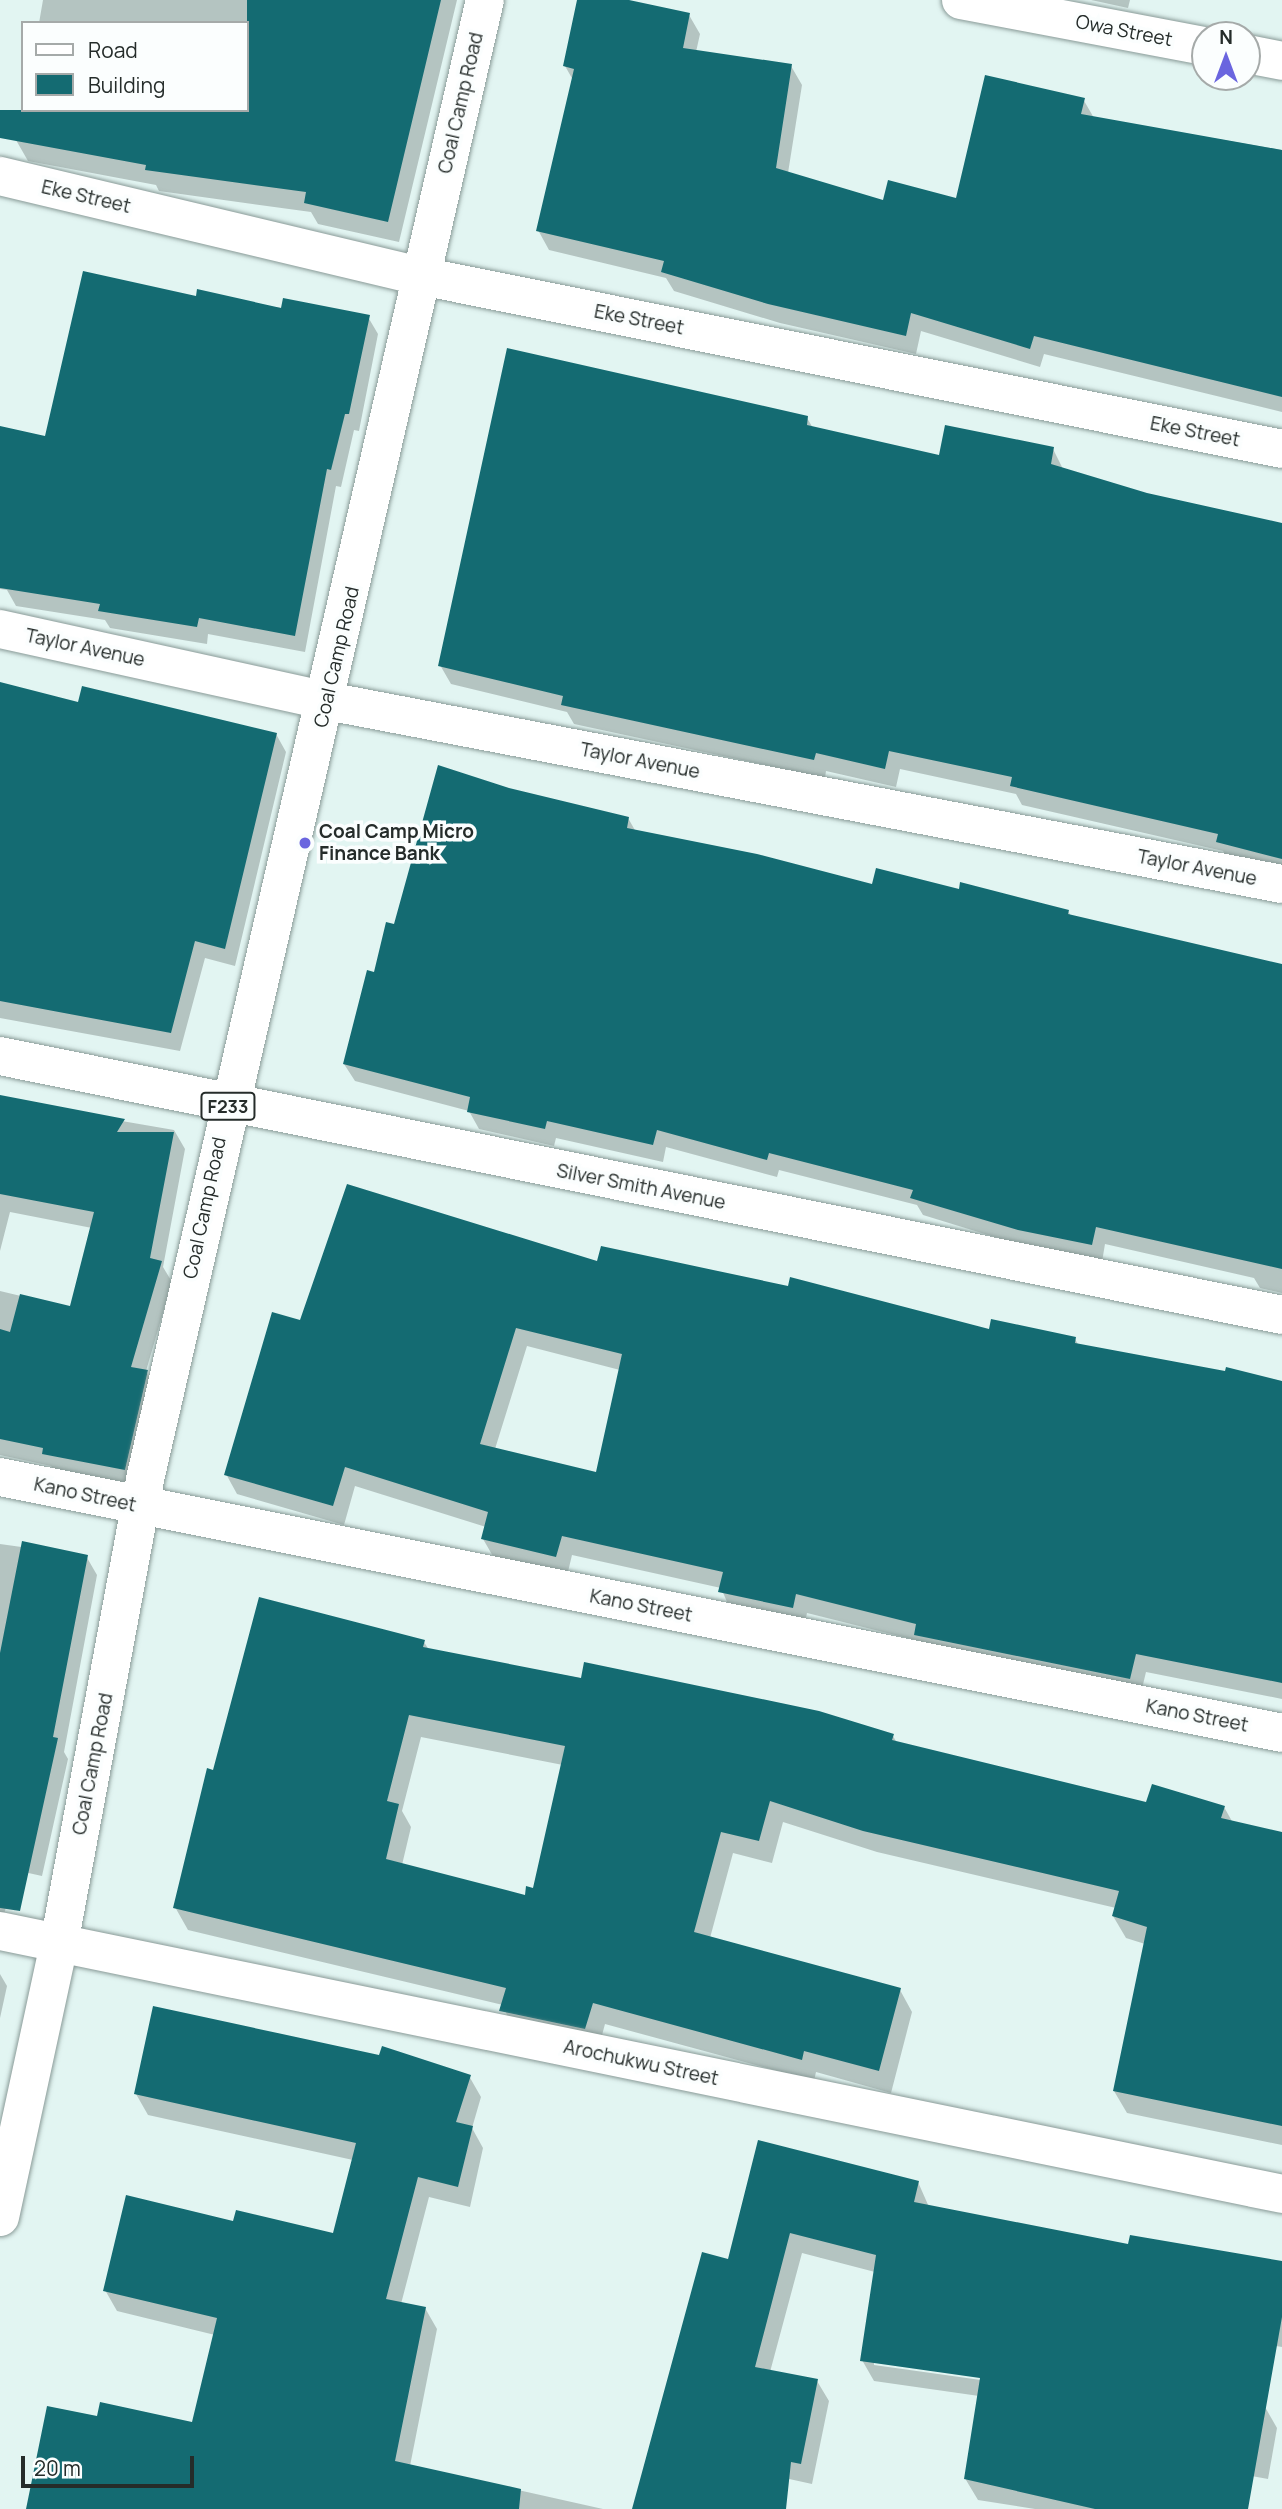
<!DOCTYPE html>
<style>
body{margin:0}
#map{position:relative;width:1282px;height:2509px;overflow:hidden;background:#e2f5f2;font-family:Manrope,sans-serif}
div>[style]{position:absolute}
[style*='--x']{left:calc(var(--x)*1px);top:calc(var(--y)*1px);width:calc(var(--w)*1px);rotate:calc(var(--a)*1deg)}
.shadow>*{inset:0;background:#0003}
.building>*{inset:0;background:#146b72}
.roads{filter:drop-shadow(0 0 2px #899a97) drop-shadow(0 0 2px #899a97)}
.minor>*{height:38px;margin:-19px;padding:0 19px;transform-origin:19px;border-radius:19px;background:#fff}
.major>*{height:38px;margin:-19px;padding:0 19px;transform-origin:19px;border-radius:19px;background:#fff}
.dots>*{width:19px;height:19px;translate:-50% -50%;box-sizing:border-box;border:4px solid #fbfefe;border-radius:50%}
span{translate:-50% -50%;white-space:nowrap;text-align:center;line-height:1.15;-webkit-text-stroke:7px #fbfefe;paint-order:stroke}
.shield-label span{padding:2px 5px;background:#fbfefe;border:2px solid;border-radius:5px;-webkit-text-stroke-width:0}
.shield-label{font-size:18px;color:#252c2a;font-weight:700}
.street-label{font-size:19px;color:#252c2a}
.poi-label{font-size:19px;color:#252c2a;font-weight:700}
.left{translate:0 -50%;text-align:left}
.legend{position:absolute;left:21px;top:21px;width:228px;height:91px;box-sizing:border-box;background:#fbfefe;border:2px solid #a5aaa9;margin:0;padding:9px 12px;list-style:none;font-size:21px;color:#252c2a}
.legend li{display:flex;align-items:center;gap:14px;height:35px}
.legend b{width:35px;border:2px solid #a5aaa9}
.north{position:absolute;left:1191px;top:21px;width:70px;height:70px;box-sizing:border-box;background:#fbfefe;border:2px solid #a5aaa9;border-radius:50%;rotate:0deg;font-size:19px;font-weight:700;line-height:28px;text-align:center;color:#252c2a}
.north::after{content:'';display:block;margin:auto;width:24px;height:32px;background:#6a65df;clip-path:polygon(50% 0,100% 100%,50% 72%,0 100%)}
.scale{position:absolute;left:21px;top:2456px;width:173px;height:32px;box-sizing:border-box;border:4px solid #252c2a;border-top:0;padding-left:9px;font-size:21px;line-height:24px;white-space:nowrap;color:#252c2a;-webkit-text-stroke:5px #fbfefe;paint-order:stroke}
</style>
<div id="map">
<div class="shadow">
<div style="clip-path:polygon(43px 0,457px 0,399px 242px,318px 224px,311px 212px,159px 191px,156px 185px,28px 161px,16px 140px,23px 106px,23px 110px,247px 110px,247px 23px,39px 23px)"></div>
<div style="clip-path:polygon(579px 0,621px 0,689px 15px,700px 34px,696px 52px,791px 66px,802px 85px,788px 173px,884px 202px,957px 200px,1083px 99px,1094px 118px,1282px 150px,1282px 412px,1044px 354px,1040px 367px,921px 331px,916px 354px,780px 323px,674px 291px,666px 278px,549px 250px,538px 230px,573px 80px,565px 66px)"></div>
<div style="clip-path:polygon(1091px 0,1130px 0,1128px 8px)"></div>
<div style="clip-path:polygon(197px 299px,368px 317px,378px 334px,359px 431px,354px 430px,341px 487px,336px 486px,305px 652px,208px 634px,207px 644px,110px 628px,105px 620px,16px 606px,7px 590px,0 589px,0 428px,46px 438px)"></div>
<div style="clip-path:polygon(807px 418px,813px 428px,940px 457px,1053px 449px,1063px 469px,1147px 495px,1282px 525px,1282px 874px,1228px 860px,1223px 851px,1022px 805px,1016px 794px,900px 769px,896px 787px,826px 771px,825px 778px,574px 724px,567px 712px,451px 684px,440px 665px)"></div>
<div style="clip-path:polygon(0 684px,79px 704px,276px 734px,286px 752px,235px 966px,205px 958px,180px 1051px,0 1018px)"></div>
<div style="clip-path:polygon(509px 789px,628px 818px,636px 832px,873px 886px,960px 892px,1068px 911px,1071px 916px,1282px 966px,1282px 1293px,1260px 1288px,1254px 1278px,1105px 1244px,1102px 1262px,1030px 1248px,923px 1215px,917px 1205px,779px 1170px,777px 1177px,666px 1147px,663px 1162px,556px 1138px,554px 1146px,479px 1129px,469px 1111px,355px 1081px,344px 1064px,395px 927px)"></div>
<div style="clip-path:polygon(0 1100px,174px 1130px,185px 1149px,163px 1267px,172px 1282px,146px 1371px,158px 1391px,135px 1488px,55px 1472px,51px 1466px,0 1455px,0 1291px,71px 1308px,92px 1228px,10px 1212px,0 1251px)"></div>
<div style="clip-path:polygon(evenodd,598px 1263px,990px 1331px,1075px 1339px,1079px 1346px,1282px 1383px,1282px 1699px,1146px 1672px,1140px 1697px,927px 1655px,919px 1641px,807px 1613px,804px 1627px,731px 1611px,721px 1588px,572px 1555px,567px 1576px,494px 1558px,483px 1539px,486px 1527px,355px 1486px,344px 1525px,237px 1494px,226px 1474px,301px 1322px,598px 1263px,527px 1346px,620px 1370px,597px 1474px,495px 1449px,527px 1346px)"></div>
<div style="clip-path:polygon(0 1544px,86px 1556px,97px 1575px,64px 1752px,68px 1759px,42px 1876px,15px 1870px,0 1931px)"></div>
<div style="clip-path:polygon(evenodd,424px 1642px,429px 1650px,893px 1736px,897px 1743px,1147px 1804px,1224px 1807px,1233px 1823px,1282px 1834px,1282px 2145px,1127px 2113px,1114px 2091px,1145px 1944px,1126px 1938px,1113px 1916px,1116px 1908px,877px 1852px,783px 1822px,772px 1863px,733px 1853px,710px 1938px,900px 1990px,912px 2012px,891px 2093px,816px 2072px,814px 2081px,605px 2024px,598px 2050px,514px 2033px,503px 2005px,188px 1930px,175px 1907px,214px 1772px,424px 1642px,421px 1737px,563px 1765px,535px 1890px,526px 1897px,402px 1865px,411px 1827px,402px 1811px,421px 1737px)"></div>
<div style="clip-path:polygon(0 1974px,7px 1986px,0 2018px)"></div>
<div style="clip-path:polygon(469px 2076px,481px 2097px,472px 2128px,483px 2148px,470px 2207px,429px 2197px,401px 2304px,425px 2308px,437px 2329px,410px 2466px,603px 2509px,31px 2509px,98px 2418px,193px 2424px,215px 2335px,117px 2311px,105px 2290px,234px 2223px,335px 2235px,353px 2160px,148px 2115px,136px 2094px)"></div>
<div style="clip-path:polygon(evenodd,760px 2142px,918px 2182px,929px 2207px,1130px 2246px,1282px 2263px,1282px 2347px,1165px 2327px,1265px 2407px,1277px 2428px,1268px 2479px,1213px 2469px,1204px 2509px,1035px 2509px,978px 2500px,966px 2480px,979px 2396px,874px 2381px,862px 2360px,875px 2272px,802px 2253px,770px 2372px,817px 2381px,829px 2401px,812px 2484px,744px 2469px,734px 2509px,634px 2509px,729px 2261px,760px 2142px,874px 2361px,988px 2377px,988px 2381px,874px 2365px,874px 2361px)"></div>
</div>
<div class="building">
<div style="clip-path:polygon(247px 0,441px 0,388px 222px,304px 203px,306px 192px,145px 170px,146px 165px,0 138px,0 110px,247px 110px)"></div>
<div style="clip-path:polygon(577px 0,629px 0,690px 13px,683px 48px,792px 64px,776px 168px,883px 200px,888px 180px,956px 198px,985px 75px,1085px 98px,1081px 114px,1282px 150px,1282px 397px,1034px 336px,1030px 349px,911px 313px,906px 336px,768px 304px,661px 272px,664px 261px,536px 231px,574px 69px,563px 66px)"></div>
<div style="clip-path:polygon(83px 271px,196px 296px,197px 289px,281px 308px,283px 298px,370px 315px,349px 414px,345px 414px,331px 470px,327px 469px,295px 636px,199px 618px,197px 627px,98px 611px,100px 604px,0 588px,0 426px,45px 436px)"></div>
<div style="clip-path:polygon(507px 348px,808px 416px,807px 425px,939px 455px,945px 425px,1054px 447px,1051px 464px,1147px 493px,1282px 523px,1282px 859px,1216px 842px,1218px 834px,1010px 786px,1012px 777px,889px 751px,885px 769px,816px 753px,814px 760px,561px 705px,563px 696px,438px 666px)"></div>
<div style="clip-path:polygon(0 682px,78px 702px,82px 686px,277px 733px,225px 949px,195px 941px,171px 1033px,0 1001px)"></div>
<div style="clip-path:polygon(438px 765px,509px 788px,629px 817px,627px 828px,757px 854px,872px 884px,876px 868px,959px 889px,960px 882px,1069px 910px,1068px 914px,1282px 964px,1282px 1269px,1096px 1227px,1092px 1245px,1018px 1230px,910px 1198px,913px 1190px,769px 1153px,767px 1160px,657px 1130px,653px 1145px,547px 1121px,545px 1129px,467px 1112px,470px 1097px,343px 1064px,367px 970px,374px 972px,386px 922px,394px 924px)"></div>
<div style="clip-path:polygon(0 1095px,125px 1119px,117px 1132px,174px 1132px,150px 1258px,162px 1261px,131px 1367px,148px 1370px,125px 1470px,42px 1454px,43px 1448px,0 1439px,0 1329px,10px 1332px,20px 1294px,70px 1306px,94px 1212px,0 1194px)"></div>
<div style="clip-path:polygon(evenodd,347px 1184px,597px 1261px,601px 1246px,788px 1286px,790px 1277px,989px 1329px,991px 1319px,1076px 1337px,1075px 1343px,1225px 1371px,1226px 1367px,1282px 1381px,1282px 1683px,1136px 1654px,1130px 1679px,914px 1635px,916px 1624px,796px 1594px,793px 1608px,718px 1592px,723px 1572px,562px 1536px,556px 1557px,481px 1539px,488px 1512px,345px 1467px,333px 1506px,224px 1475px,272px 1312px,300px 1320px,347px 1184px,516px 1328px,622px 1354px,596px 1472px,480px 1444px,516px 1328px)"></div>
<div style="clip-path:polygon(22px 1541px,88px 1555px,53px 1737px,58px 1738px,20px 1911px,0 1908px,0 1653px)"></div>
<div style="clip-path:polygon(evenodd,259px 1597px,425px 1640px,423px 1647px,581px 1678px,584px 1662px,819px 1711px,894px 1734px,892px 1740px,1146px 1802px,1152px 1784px,1225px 1806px,1221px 1818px,1282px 1832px,1282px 2126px,1113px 2091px,1147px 1927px,1112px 1916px,1119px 1891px,863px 1831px,770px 1801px,759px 1841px,721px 1832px,694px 1932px,901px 1988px,879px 2071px,804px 2051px,802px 2060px,593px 2003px,585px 2029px,509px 2013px,499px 2011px,506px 1988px,173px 1908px,207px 1768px,213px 1770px,259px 1597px,409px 1715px,565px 1746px,533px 1888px,526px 1886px,525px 1895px,386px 1859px,399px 1804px,387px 1801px,409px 1715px)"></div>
<div style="clip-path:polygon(153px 2006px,379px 2055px,382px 2046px,471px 2075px,456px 2122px,473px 2126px,458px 2187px,418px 2177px,386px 2299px,426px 2307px,395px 2461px,521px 2489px,519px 2509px,26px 2509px,47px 2406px,97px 2416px,100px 2402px,192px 2422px,217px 2318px,103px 2291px,126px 2195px,233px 2221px,236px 2210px,333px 2233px,356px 2143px,134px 2094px)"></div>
<div style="clip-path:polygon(758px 2140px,919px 2181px,914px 2202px,1128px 2244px,1130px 2235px,1282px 2261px,1282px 2317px,1248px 2509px,1095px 2509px,964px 2479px,980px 2378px,860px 2361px,876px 2255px,790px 2233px,755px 2367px,818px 2379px,801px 2464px,791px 2462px,786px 2509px,632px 2509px,702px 2252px,728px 2259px)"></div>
</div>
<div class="roads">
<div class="minor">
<div style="--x:961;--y:0;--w:248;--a:10.7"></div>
<div style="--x:1247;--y:54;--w:36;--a:11"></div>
<div style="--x:0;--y:176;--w:433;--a:13.4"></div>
<div style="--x:421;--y:276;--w:878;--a:11.36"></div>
<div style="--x:0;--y:629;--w:335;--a:12.4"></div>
<div style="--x:327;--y:701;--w:972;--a:10.85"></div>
<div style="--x:0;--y:1056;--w:1308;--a:11.42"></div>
<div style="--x:0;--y:1477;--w:1307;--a:11.29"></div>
<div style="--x:0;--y:1931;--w:1309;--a:11.59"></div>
</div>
<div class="major">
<div style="--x:0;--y:2217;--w:279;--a:-77.8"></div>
<div style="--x:59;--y:1944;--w:477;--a:-79.5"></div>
<div style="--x:146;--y:1475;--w:1513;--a:-77.06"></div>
</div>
</div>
<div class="dots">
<div style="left:305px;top:843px;background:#6a65df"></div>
</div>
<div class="shield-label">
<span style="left:228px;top:1106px">F233</span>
</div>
<div class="street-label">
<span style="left:1124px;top:31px;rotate:11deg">Owa Street</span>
<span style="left:461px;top:103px;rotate:-77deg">Coal Camp Road</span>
<span style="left:86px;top:197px;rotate:13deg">Eke Street</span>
<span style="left:639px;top:320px;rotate:11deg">Eke Street</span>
<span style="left:1195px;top:432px;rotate:11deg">Eke Street</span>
<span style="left:85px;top:648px;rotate:12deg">Taylor Avenue</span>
<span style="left:337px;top:657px;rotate:-77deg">Coal Camp Road</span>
<span style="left:640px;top:761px;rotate:11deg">Taylor Avenue</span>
<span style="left:1197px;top:868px;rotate:11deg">Taylor Avenue</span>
<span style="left:641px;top:1187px;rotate:11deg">Silver Smith Avenue</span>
<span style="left:205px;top:1208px;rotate:-78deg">Coal Camp Road</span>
<span style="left:85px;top:1495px;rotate:12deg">Kano Street</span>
<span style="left:641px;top:1606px;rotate:11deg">Kano Street</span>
<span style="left:1197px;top:1716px;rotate:11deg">Kano Street</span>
<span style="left:93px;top:1764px;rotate:-79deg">Coal Camp Road</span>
<span style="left:641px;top:2063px;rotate:12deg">Arochukwu Street</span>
</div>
<div class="poi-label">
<span class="left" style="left:319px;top:843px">Coal Camp Micro<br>Finance Bank</span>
</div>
<ul class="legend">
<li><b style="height:9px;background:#fff"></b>Road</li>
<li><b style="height:19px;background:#146b72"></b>Building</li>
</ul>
<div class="north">N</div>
<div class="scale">20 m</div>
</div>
